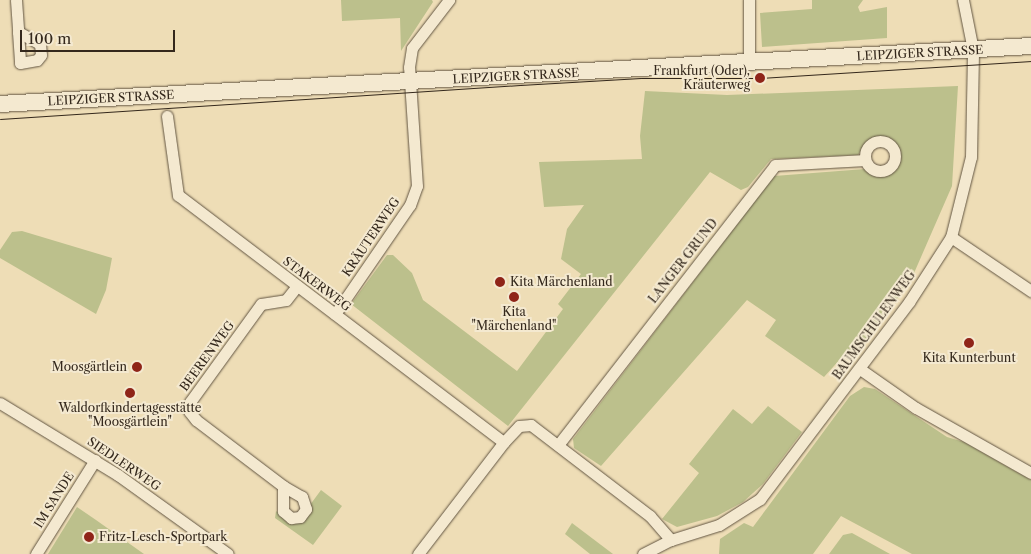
<!DOCTYPE html>
<meta charset="utf-8">
<style>
body{margin:0}
#map{position:relative;width:1031px;height:554px;overflow:hidden;background:#eeddb6;font-family:"Libre Caslon Text",serif}
div>[style]{position:absolute}
[style*='--x']{left:calc(var(--x)*1px);top:calc(var(--y)*1px);width:calc(var(--w)*1px);rotate:calc(var(--a)*1deg)}
.green>*{inset:0;background:#bcc08c}
.roads{filter:drop-shadow(0 0 1px #625542) drop-shadow(0 0 1px #625542)}
.street>*{height:11px;margin:-5.5px;padding:0 5.5px;transform-origin:5.5px;border-radius:5.5px;background:#f4e9d0}
.street>.ring{margin:-5.5px;padding:0;box-sizing:content-box;background:none;border:11px solid #f4e9d0;border-radius:50%}
.secondary>*{height:16px;margin:-8px;padding:0 8px;transform-origin:8px;border-radius:8px;background:#f4e9d0}
.tram>*{height:1px;margin:-0.5px;padding:0 0.5px;transform-origin:0.5px;border-radius:0.5px;background:#34281c}
.dots>*{width:14px;height:14px;translate:-50% -50%;box-sizing:border-box;border:2px solid #f4e9d0;border-radius:50%}
span{translate:-50% -50%;white-space:nowrap;text-align:center;line-height:1.15;-webkit-text-stroke:4px #f4e9d0;paint-order:stroke}
.street-label{font-size:12px;color:#34281c}
.poi-label{font-size:12px;color:#34281c}
.right{translate:-100% -50%;text-align:right}
.left{translate:0 -50%;text-align:left}
.scale{position:absolute;left:20px;top:30px;width:155px;height:22px;box-sizing:border-box;border:2px solid #34281c;border-top:0;padding-left:6px;font-size:15px;line-height:18px;white-space:nowrap;color:#34281c;-webkit-text-stroke:4px #f4e9d0;paint-order:stroke}
</style>
<div id="map">
<div class="green">
<div style="clip-path:polygon(341px 0,432px 0,433px 2px,401px 51px,400px 18px,342px 21px)"></div>
<div style="clip-path:polygon(812px 0,863px 0,858px 7px,860px 12px,887px 7px,887px 38px,762px 47px,760px 13px,812px 9px)"></div>
<div style="clip-path:polygon(958px 86px,952px 186px,911px 280px,869px 337px,843px 356px,824px 377px,765px 336px,776px 320px,747px 300px,601px 466px,574px 448px,573px 439px,774px 176px,865px 169px,888px 172px,898px 154px,891px 142px,881px 138px,869px 140px,858px 155px,771px 159px,748px 187px,741px 190px,710px 172px,508px 426px,351px 304px,387px 255px,393px 255px,412px 273px,423px 300px,517px 371px,563px 309px,558px 304px,581px 274px,561px 259px,567px 229px,584px 205px,544px 207px,539px 162px,642px 159px,640px 136px,645px 91px,727px 95px)"></div>
<div style="clip-path:polygon(22px 231px,112px 258px,106px 290px,96px 314px,0 258px,0 250px,12px 232px)"></div>
<div style="clip-path:polygon(864px 387px,875px 389px,947px 437px,964px 442px,1031px 480px,1031px 554px,912px 554px,841px 516px,813px 554px,719px 554px,720px 539px,744px 523px,753px 527px,850px 396px)"></div>
<div style="clip-path:polygon(768px 406px,802px 432px,763px 484px,743px 502px,717px 516px,677px 527px,662px 519px,699px 473px,689px 464px,733px 409px,752px 424px)"></div>
<div style="clip-path:polygon(321px 490px,342px 506px,313px 545px,275px 518px,276px 511px,287px 521px,310px 505px)"></div>
<div style="clip-path:polygon(77px 507px,96px 520px,144px 554px,48px 554px)"></div>
<div style="clip-path:polygon(572px 523px,613px 554px,590px 554px,565px 534px)"></div>
<div style="clip-path:polygon(852px 533px,890px 554px,829px 554px,843px 535px)"></div>
</div>
<div class="roads">
<div class="street">
<div style="--x:16;--y:0;--w:32;--a:86"></div>
<div style="--x:18;--y:32;--w:31;--a:86"></div>
<div style="--x:20;--y:63;--w:17;--a:-10"></div>
<div style="--x:37;--y:60;--w:6;--a:-51"></div>
<div style="--x:41;--y:55;--w:11;--a:-95"></div>
<div style="--x:40;--y:44;--w:25;--a:-151"></div>
<div style="--x:749;--y:0;--w:63;--a:90"></div>
<div style="--x:167;--y:116;--w:80;--a:82.1"></div>
<div style="--x:178;--y:195;--w:409;--a:37.2"></div>
<div class="ring" style="left:865px;top:141px;width:19px;height:19px"></div>
<div style="--x:951;--y:237;--w:97;--a:34"></div>
<div style="--x:335;--y:314;--w:132;--a:-55.5"></div>
<div style="--x:410;--y:205;--w:20;--a:-70"></div>
<div style="--x:417;--y:186;--w:119;--a:-93.8"></div>
<div style="--x:409;--y:67;--w:19;--a:-81"></div>
<div style="--x:412;--y:48;--w:61;--a:-52.4"></div>
<div style="--x:860;--y:369;--w:68;--a:34.9"></div>
<div style="--x:916;--y:408;--w:132;--a:29.5"></div>
<div style="--x:0;--y:403;--w:138;--a:31.4"></div>
<div style="--x:118;--y:475;--w:135;--a:35.7"></div>
<div style="--x:558;--y:445;--w:354;--a:-52.2"></div>
<div style="--x:775;--y:165;--w:90;--a:-3.2"></div>
<div style="--x:283;--y:486;--w:25;--a:90"></div>
<div style="--x:283;--y:511;--w:11;--a:41"></div>
<div style="--x:291;--y:518;--w:9;--a:-6"></div>
<div style="--x:300;--y:517;--w:10;--a:-53"></div>
<div style="--x:306;--y:509;--w:13;--a:-108"></div>
<div style="--x:302;--y:497;--w:22;--a:-150"></div>
<div style="--x:283;--y:486;--w:109;--a:-142.8"></div>
<div style="--x:196;--y:420;--w:11;--a:-128"></div>
<div style="--x:189;--y:411;--w:9;--a:-84"></div>
<div style="--x:190;--y:402;--w:121;--a:-54.1"></div>
<div style="--x:261;--y:304;--w:25;--a:-9"></div>
<div style="--x:286;--y:300;--w:18;--a:-52"></div>
<div style="--x:36;--y:554;--w:111;--a:-57.9"></div>
<div style="--x:418;--y:554;--w:141;--a:-52.5"></div>
<div style="--x:504;--y:442;--w:22;--a:-47"></div>
<div style="--x:519;--y:426;--w:12;--a:-5"></div>
<div style="--x:531;--y:425;--w:150;--a:37.4"></div>
<div style="--x:650;--y:516;--w:32;--a:49"></div>
<div style="--x:643;--y:554;--w:31;--a:-27"></div>
<div style="--x:671;--y:540;--w:50;--a:-17.4"></div>
<div style="--x:719;--y:525;--w:49;--a:-32.4"></div>
<div style="--x:760;--y:499;--w:247;--a:-52.9"></div>
<div style="--x:909;--y:302;--w:77;--a:-57.1"></div>
<div style="--x:951;--y:237;--w:82;--a:-76"></div>
<div style="--x:971;--y:157;--w:107;--a:-88.9"></div>
<div style="--x:973;--y:50;--w:51;--a:-101.3"></div>
</div>
<div class="secondary">
<div style="--x:0;--y:104;--w:1033;--a:-3.22"></div>
</div>
</div>
<div class="tram">
<div style="--x:0;--y:119;--w:521;--a:-3.74"></div>
<div style="--x:520;--y:85;--w:121;--a:-3.3"></div>
<div style="--x:641;--y:78;--w:119;--a:0"></div>
<div style="--x:760;--y:78;--w:272;--a:-3.6"></div>
</div>
<div class="dots">
<div style="left:760px;top:78px;background:#8f2418"></div>
<div style="left:500px;top:282px;background:#8f2418"></div>
<div style="left:514px;top:297px;background:#8f2418"></div>
<div style="left:969px;top:343px;background:#8f2418"></div>
<div style="left:137px;top:367px;background:#8f2418"></div>
<div style="left:130px;top:393px;background:#8f2418"></div>
<div style="left:89px;top:537px;background:#8f2418"></div>
</div>
<div class="street-label">
<span style="left:920px;top:53px;rotate:-3deg">LEIPZIGER STRASSE</span>
<span style="left:516px;top:76px;rotate:-3deg">LEIPZIGER STRASSE</span>
<span style="left:111px;top:98px;rotate:-3deg">LEIPZIGER STRASSE</span>
<span style="left:371px;top:237px;rotate:-56deg">KRÄUTERWEG</span>
<span style="left:683px;top:261px;rotate:-52deg">LANGER GRUND</span>
<span style="left:317px;top:284px;rotate:37deg">STAKERWEG</span>
<span style="left:874px;top:325px;rotate:-54deg">BAUMSCHULENWEG</span>
<span style="left:207px;top:356px;rotate:-54deg">BEERENWEG</span>
<span style="left:124px;top:464px;rotate:34deg">SIEDLERWEG</span>
<span style="left:54px;top:500px;rotate:-58deg">IM SANDE</span>
</div>
<div class="poi-label">
<span class="right" style="left:750px;top:78px">Frankfurt (Oder),<br>Kräuterweg</span>
<span class="left" style="left:510px;top:282px">Kita Märchenland</span>
<span style="left:514px;top:319px">Kita<br>"Märchenland"</span>
<span style="left:969px;top:358px">Kita Kunterbunt</span>
<span class="right" style="left:127px;top:367px">Moosgärtlein</span>
<span style="left:130px;top:415px">Waldorfkindertagesstätte<br>"Moosgärtlein"</span>
<span class="left" style="left:99px;top:537px">Fritz-Lesch-Sportpark</span>
</div>
<div class="scale">100 m</div>
</div>
